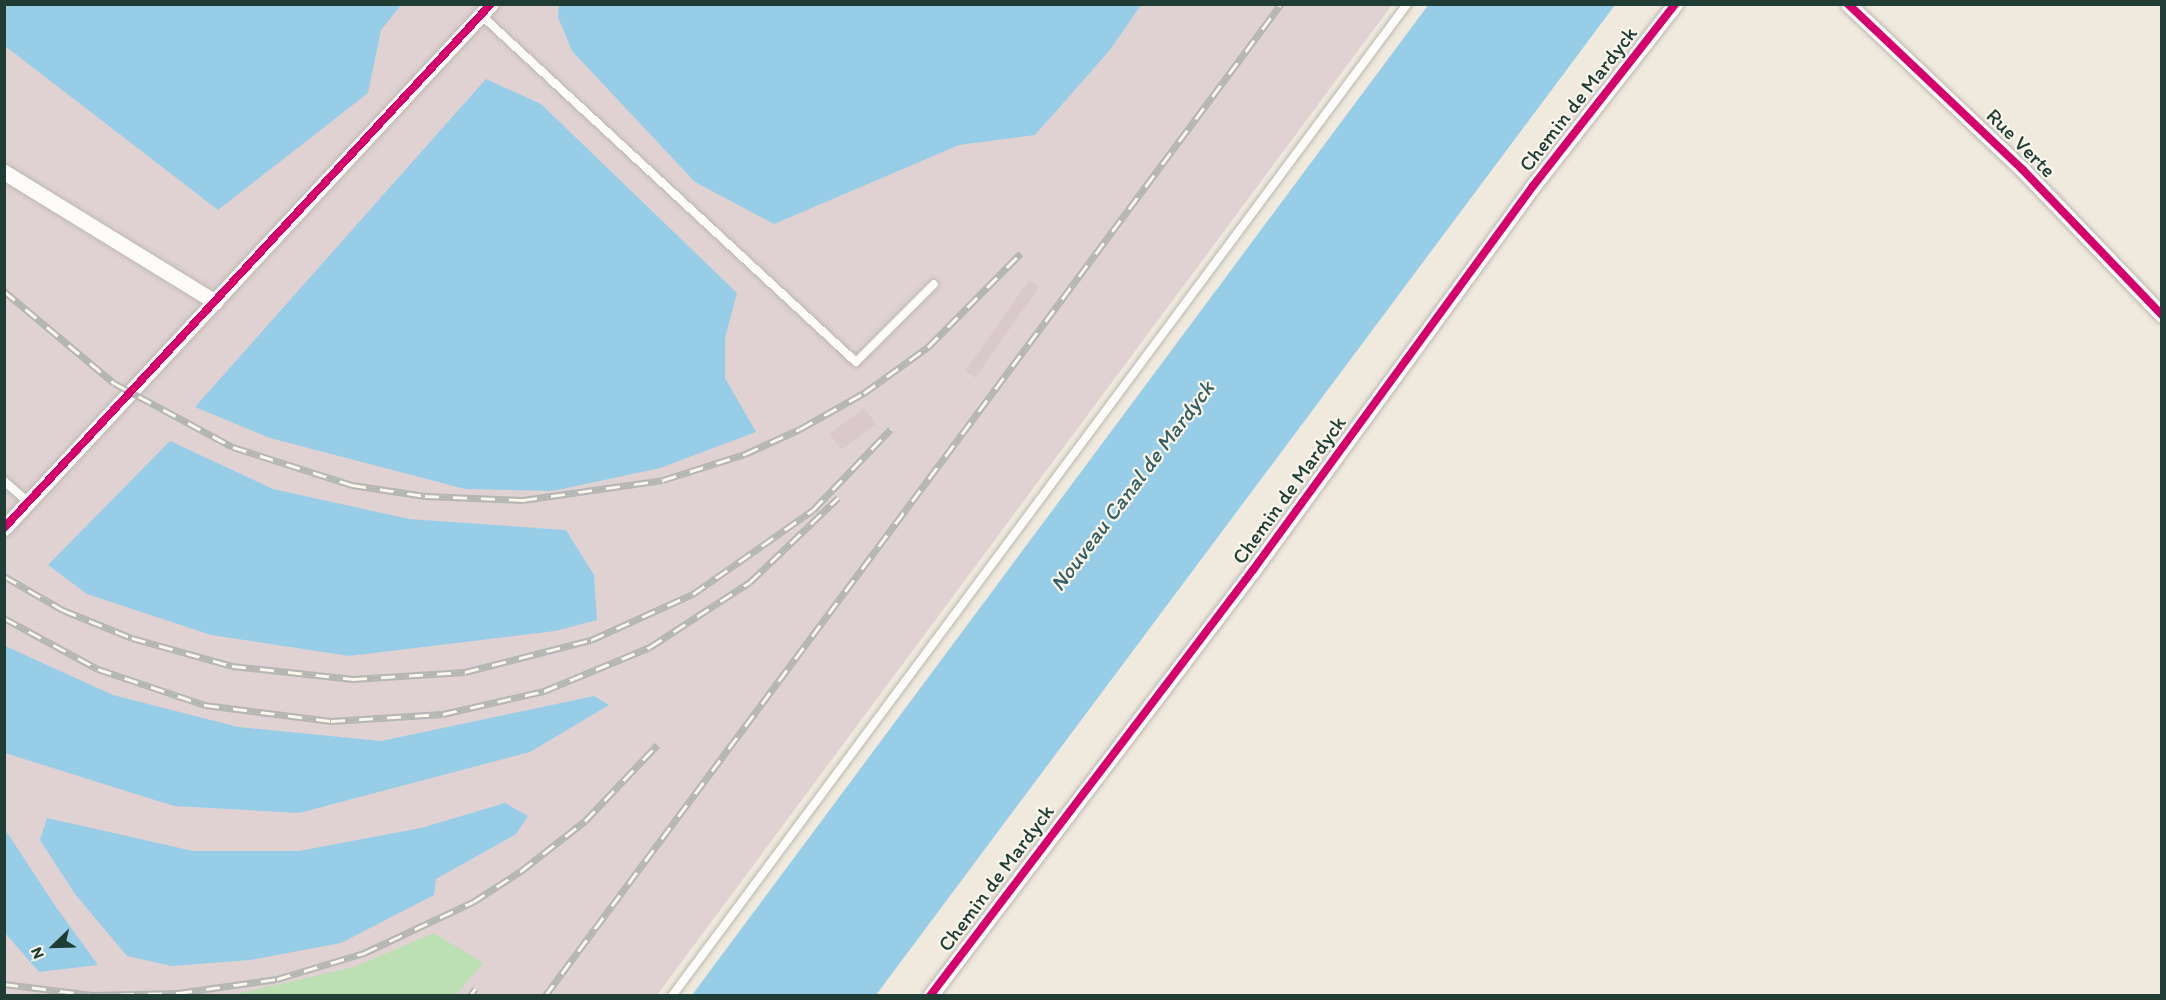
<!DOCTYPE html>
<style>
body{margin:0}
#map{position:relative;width:2166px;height:1000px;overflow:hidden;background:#f0e9de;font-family:Itim,sans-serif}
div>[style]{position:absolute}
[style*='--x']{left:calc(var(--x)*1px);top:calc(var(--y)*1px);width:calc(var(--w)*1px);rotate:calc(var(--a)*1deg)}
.industrial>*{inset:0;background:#e0d1d2}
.green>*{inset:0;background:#bce0b4}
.water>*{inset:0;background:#98cde8}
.building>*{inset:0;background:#dac9cc;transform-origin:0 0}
.path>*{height:3px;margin-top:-1.5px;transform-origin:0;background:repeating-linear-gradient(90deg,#d6d5d2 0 1.5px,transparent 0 6px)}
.roads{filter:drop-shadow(0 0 2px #b9b8b0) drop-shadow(0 0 2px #b9b8b0)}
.service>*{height:8px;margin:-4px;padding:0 4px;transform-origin:4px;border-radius:4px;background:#fdfcfa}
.minor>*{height:15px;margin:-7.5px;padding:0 7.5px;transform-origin:7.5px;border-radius:7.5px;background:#fdfcfa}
.rail>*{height:7px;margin-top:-3.5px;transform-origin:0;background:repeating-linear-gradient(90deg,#fbf7ec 0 14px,#b4b6b4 0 28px);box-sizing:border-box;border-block:2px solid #b4b6b4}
.cycleway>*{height:8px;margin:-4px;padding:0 4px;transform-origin:4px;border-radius:4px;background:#d6006c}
span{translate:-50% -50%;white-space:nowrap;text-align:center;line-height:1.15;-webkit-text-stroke:4.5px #fbf7ec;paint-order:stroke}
.street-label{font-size:21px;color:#1f3d34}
.water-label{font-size:22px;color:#345e62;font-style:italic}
.frame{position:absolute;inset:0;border:6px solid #1f3d34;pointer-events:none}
.north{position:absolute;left:24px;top:916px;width:60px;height:60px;-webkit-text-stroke:4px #fbf7ec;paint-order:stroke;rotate:247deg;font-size:16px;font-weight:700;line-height:24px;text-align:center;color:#1f3d34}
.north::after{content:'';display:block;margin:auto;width:21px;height:27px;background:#1f3d34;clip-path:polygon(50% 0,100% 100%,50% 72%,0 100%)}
</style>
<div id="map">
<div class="industrial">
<div style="clip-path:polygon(5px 5px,1392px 5px,657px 995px,5px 996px)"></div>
</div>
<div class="green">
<div style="clip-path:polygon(434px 933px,483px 963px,456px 995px,231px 995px,354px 967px)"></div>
</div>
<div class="water">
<div style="clip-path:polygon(559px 4px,1141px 4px,1141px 5px,1110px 50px,1035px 135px,959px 145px,774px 224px,695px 182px,572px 51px,558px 17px)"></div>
<div style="clip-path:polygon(1429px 4px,1615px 5px,876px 995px,692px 995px)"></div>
<div style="clip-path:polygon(4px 5px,5px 4px,401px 5px,381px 30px,368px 93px,218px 210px,5px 46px)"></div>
<div style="clip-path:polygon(486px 79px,541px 104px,737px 293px,725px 338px,725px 378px,756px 432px,660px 468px,553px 491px,465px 489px,270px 438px,195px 407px)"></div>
<div style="clip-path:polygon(170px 441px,273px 489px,409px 519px,566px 530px,594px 575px,597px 620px,555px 631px,349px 656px,211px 635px,87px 594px,48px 565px)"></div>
<div style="clip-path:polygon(5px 646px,113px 695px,238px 727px,381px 741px,594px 696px,609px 705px,530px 752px,299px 813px,174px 806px,5px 753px)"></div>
<div style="clip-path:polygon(505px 803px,528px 816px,516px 834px,436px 879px,434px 895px,341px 943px,250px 960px,172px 966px,127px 956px,75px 894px,40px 840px,47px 818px,193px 851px,299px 851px,421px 828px)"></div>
<div style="clip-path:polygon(4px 828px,56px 907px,98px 965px,39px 972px,5px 933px)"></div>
</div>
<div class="building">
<div style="left:1029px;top:280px;width:12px;height:111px;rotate:35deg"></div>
<div style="left:864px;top:408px;width:20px;height:43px;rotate:53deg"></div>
</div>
<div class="path">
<div style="--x:4;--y:91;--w:282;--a:39.7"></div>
</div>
<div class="roads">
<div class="service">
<div style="--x:481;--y:15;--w:511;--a:42.78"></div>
<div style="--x:856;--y:362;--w:110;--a:-45"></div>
<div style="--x:4;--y:481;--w:32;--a:41"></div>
<div style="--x:672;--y:996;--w:1235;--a:-53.46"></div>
</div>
<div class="minor">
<div style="--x:1848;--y:4;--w:240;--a:43.5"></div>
<div style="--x:2022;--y:169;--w:202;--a:46.2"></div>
<div style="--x:4;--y:172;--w:248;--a:31.6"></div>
<div style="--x:4;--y:528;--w:715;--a:-47.1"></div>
<div style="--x:930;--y:996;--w:535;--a:-52.83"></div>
<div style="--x:1253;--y:570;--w:475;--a:-53.9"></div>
<div style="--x:1533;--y:186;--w:231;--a:-52"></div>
</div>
</div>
<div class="rail">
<div style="--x:4;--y:291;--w:143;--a:39.9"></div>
<div style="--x:114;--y:383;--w:135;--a:28.3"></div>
<div style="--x:233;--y:447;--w:125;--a:17.7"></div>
<div style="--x:352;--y:485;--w:74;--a:8.6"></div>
<div style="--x:425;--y:496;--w:98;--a:2.3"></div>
<div style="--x:523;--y:500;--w:141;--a:-8.1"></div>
<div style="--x:663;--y:480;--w:86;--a:-17.6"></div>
<div style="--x:745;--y:454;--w:60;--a:-24.4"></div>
<div style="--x:800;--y:429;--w:73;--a:-29.4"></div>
<div style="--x:864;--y:393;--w:79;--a:-35.7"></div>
<div style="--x:928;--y:347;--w:132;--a:-45.3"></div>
<div style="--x:4;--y:576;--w:68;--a:30"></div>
<div style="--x:63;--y:610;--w:74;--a:22.1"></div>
<div style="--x:132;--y:638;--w:104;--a:15.6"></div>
<div style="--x:232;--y:666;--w:122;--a:6.1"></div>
<div style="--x:353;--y:679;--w:112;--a:-3.6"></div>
<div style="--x:465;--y:672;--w:130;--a:-14.3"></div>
<div style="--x:591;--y:640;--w:112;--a:-24.3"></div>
<div style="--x:693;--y:594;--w:146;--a:-35"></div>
<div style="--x:813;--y:510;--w:112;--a:-46.1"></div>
<div style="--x:4;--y:618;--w:107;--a:28.5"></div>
<div style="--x:98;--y:669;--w:113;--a:18.6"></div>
<div style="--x:205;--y:705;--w:127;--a:7.2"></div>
<div style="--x:331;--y:721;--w:112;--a:-3.6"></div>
<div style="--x:443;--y:714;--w:104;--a:-12.8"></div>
<div style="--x:544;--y:691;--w:115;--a:-22.5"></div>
<div style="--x:650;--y:647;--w:119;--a:-33"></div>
<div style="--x:750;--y:582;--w:122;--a:-43.7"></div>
<div style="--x:4;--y:984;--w:89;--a:7.1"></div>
<div style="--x:92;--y:995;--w:86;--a:-1.3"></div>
<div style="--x:178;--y:993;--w:100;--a:-8"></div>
<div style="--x:277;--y:979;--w:91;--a:-16.6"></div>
<div style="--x:364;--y:953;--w:120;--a:-25.1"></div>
<div style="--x:473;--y:902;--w:57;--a:-32.9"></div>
<div style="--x:521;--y:871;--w:81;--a:-38"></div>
<div style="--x:585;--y:821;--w:105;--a:-46.5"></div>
<div style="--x:470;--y:996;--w:9;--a:-54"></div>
<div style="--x:545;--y:996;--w:1235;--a:-53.43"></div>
</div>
<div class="cycleway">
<div style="--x:1848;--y:4;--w:240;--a:43.5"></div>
<div style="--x:2022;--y:169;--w:202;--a:46.2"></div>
<div style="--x:4;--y:528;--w:715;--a:-47.1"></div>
<div style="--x:930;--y:996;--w:535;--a:-52.83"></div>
<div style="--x:1253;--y:570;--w:475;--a:-53.9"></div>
<div style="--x:1533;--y:186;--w:231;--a:-52"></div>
</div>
<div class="street-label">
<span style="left:1578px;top:99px;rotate:-52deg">Chemin de Mardyck</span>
<span style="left:2021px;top:143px;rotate:45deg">Rue Verte</span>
<span style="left:1289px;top:490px;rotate:-54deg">Chemin de Mardyck</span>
<span style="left:996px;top:878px;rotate:-53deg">Chemin de Mardyck</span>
</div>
<div class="water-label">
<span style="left:1132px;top:486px;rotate:-53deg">Nouveau Canal de Mardyck</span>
</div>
<div class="frame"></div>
<div class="north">N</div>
</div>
